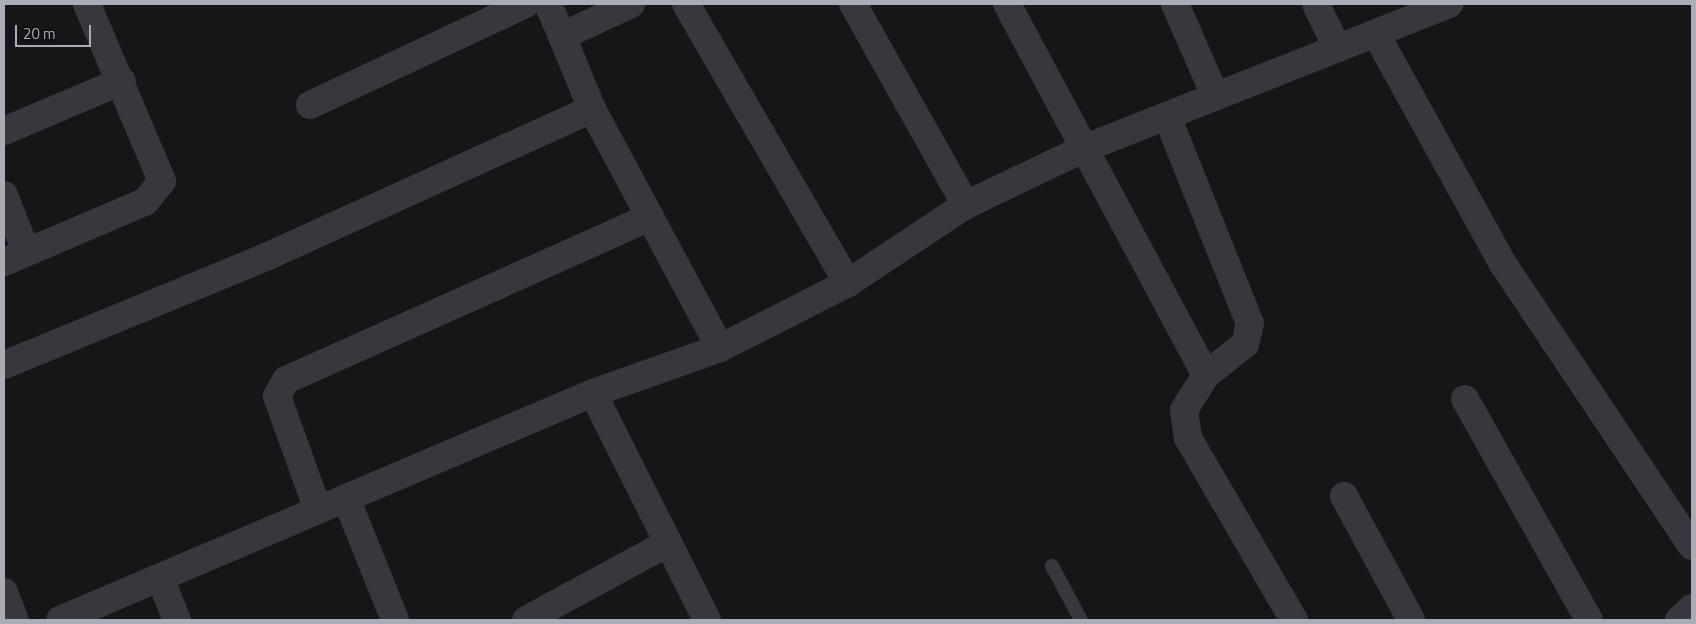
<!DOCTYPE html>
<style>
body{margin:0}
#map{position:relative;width:1696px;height:624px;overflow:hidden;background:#161618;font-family:"Titillium Web",sans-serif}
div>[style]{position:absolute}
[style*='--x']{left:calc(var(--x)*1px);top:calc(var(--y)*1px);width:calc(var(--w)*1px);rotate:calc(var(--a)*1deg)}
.service>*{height:14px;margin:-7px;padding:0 7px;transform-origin:7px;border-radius:7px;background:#37383d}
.minor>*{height:28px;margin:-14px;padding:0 14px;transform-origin:14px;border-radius:14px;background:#37383d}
.tertiary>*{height:28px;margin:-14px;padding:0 14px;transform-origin:14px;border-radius:14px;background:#37383d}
span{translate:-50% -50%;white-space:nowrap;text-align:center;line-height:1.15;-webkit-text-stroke:5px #111113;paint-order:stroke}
.frame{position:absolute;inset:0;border:5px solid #a8adb8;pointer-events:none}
.scale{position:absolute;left:15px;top:25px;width:76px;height:22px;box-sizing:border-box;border:2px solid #a8adb8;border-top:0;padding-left:6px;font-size:15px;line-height:18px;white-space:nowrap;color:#a8adb8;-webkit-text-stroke:4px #111113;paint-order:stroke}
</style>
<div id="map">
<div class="service">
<i style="--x:1052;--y:566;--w:61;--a:61.8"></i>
</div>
<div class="minor">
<i style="--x:548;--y:4;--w:35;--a:66"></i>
<i style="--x:631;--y:4;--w:76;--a:155.1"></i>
<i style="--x:562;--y:36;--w:79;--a:67.7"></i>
<i style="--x:592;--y:109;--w:271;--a:61.8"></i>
<i style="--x:720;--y:348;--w:144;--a:-26.9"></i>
<i style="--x:848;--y:283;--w:141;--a:-33.5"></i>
<i style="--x:966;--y:205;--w:130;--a:-25.6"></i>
<i style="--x:1083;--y:149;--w:394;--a:-21.6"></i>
<i style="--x:686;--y:4;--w:323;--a:59.9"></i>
<i style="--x:853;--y:4;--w:231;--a:60.7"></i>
<i style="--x:1007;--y:4;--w:421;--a:61.8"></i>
<i style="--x:1206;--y:375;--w:41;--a:122.2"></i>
<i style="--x:1184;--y:410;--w:28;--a:82"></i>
<i style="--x:1188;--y:438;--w:211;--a:59.8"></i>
<i style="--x:1175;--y:4;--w:99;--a:66.3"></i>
<i style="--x:1316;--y:4;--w:49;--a:64.5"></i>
<i style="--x:1376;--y:34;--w:263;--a:61.1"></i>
<i style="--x:1503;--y:264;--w:339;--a:56.2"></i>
<i style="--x:310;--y:105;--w:238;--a:-25.1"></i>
<i style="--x:1167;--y:116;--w:223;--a:68.2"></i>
<i style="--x:1250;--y:323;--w:22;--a:103"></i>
<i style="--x:1245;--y:344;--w:50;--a:141.5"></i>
<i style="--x:4;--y:131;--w:128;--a:-23"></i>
<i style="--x:4;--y:195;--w:60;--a:68.6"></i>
<i style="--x:4;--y:262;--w:153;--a:-23.1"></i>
<i style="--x:145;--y:202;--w:27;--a:-51"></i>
<i style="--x:162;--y:181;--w:192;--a:-113"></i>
<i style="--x:4;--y:365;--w:286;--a:-22.4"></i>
<i style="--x:268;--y:256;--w:356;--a:-24.4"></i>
<i style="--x:1465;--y:399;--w:253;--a:60.7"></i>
<i style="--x:1344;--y:496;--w:141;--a:61.6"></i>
<i style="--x:346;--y:498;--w:131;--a:68.1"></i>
<i style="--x:318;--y:510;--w:121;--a:-109.8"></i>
<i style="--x:277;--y:396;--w:18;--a:-61"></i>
<i style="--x:286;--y:380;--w:399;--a:-24.1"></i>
<i style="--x:160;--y:578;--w:45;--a:68"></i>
<i style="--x:4;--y:592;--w:30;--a:69"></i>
<i style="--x:60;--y:620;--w:579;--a:-23.07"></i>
<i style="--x:526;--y:620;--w:162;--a:-28.5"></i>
<i style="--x:707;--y:620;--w:254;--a:-116.7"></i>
<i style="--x:593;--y:393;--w:135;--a:-19.5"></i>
</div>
<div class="tertiary">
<i style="--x:1679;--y:620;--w:18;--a:-43"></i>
</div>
<div class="frame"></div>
<div class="scale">20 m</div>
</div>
